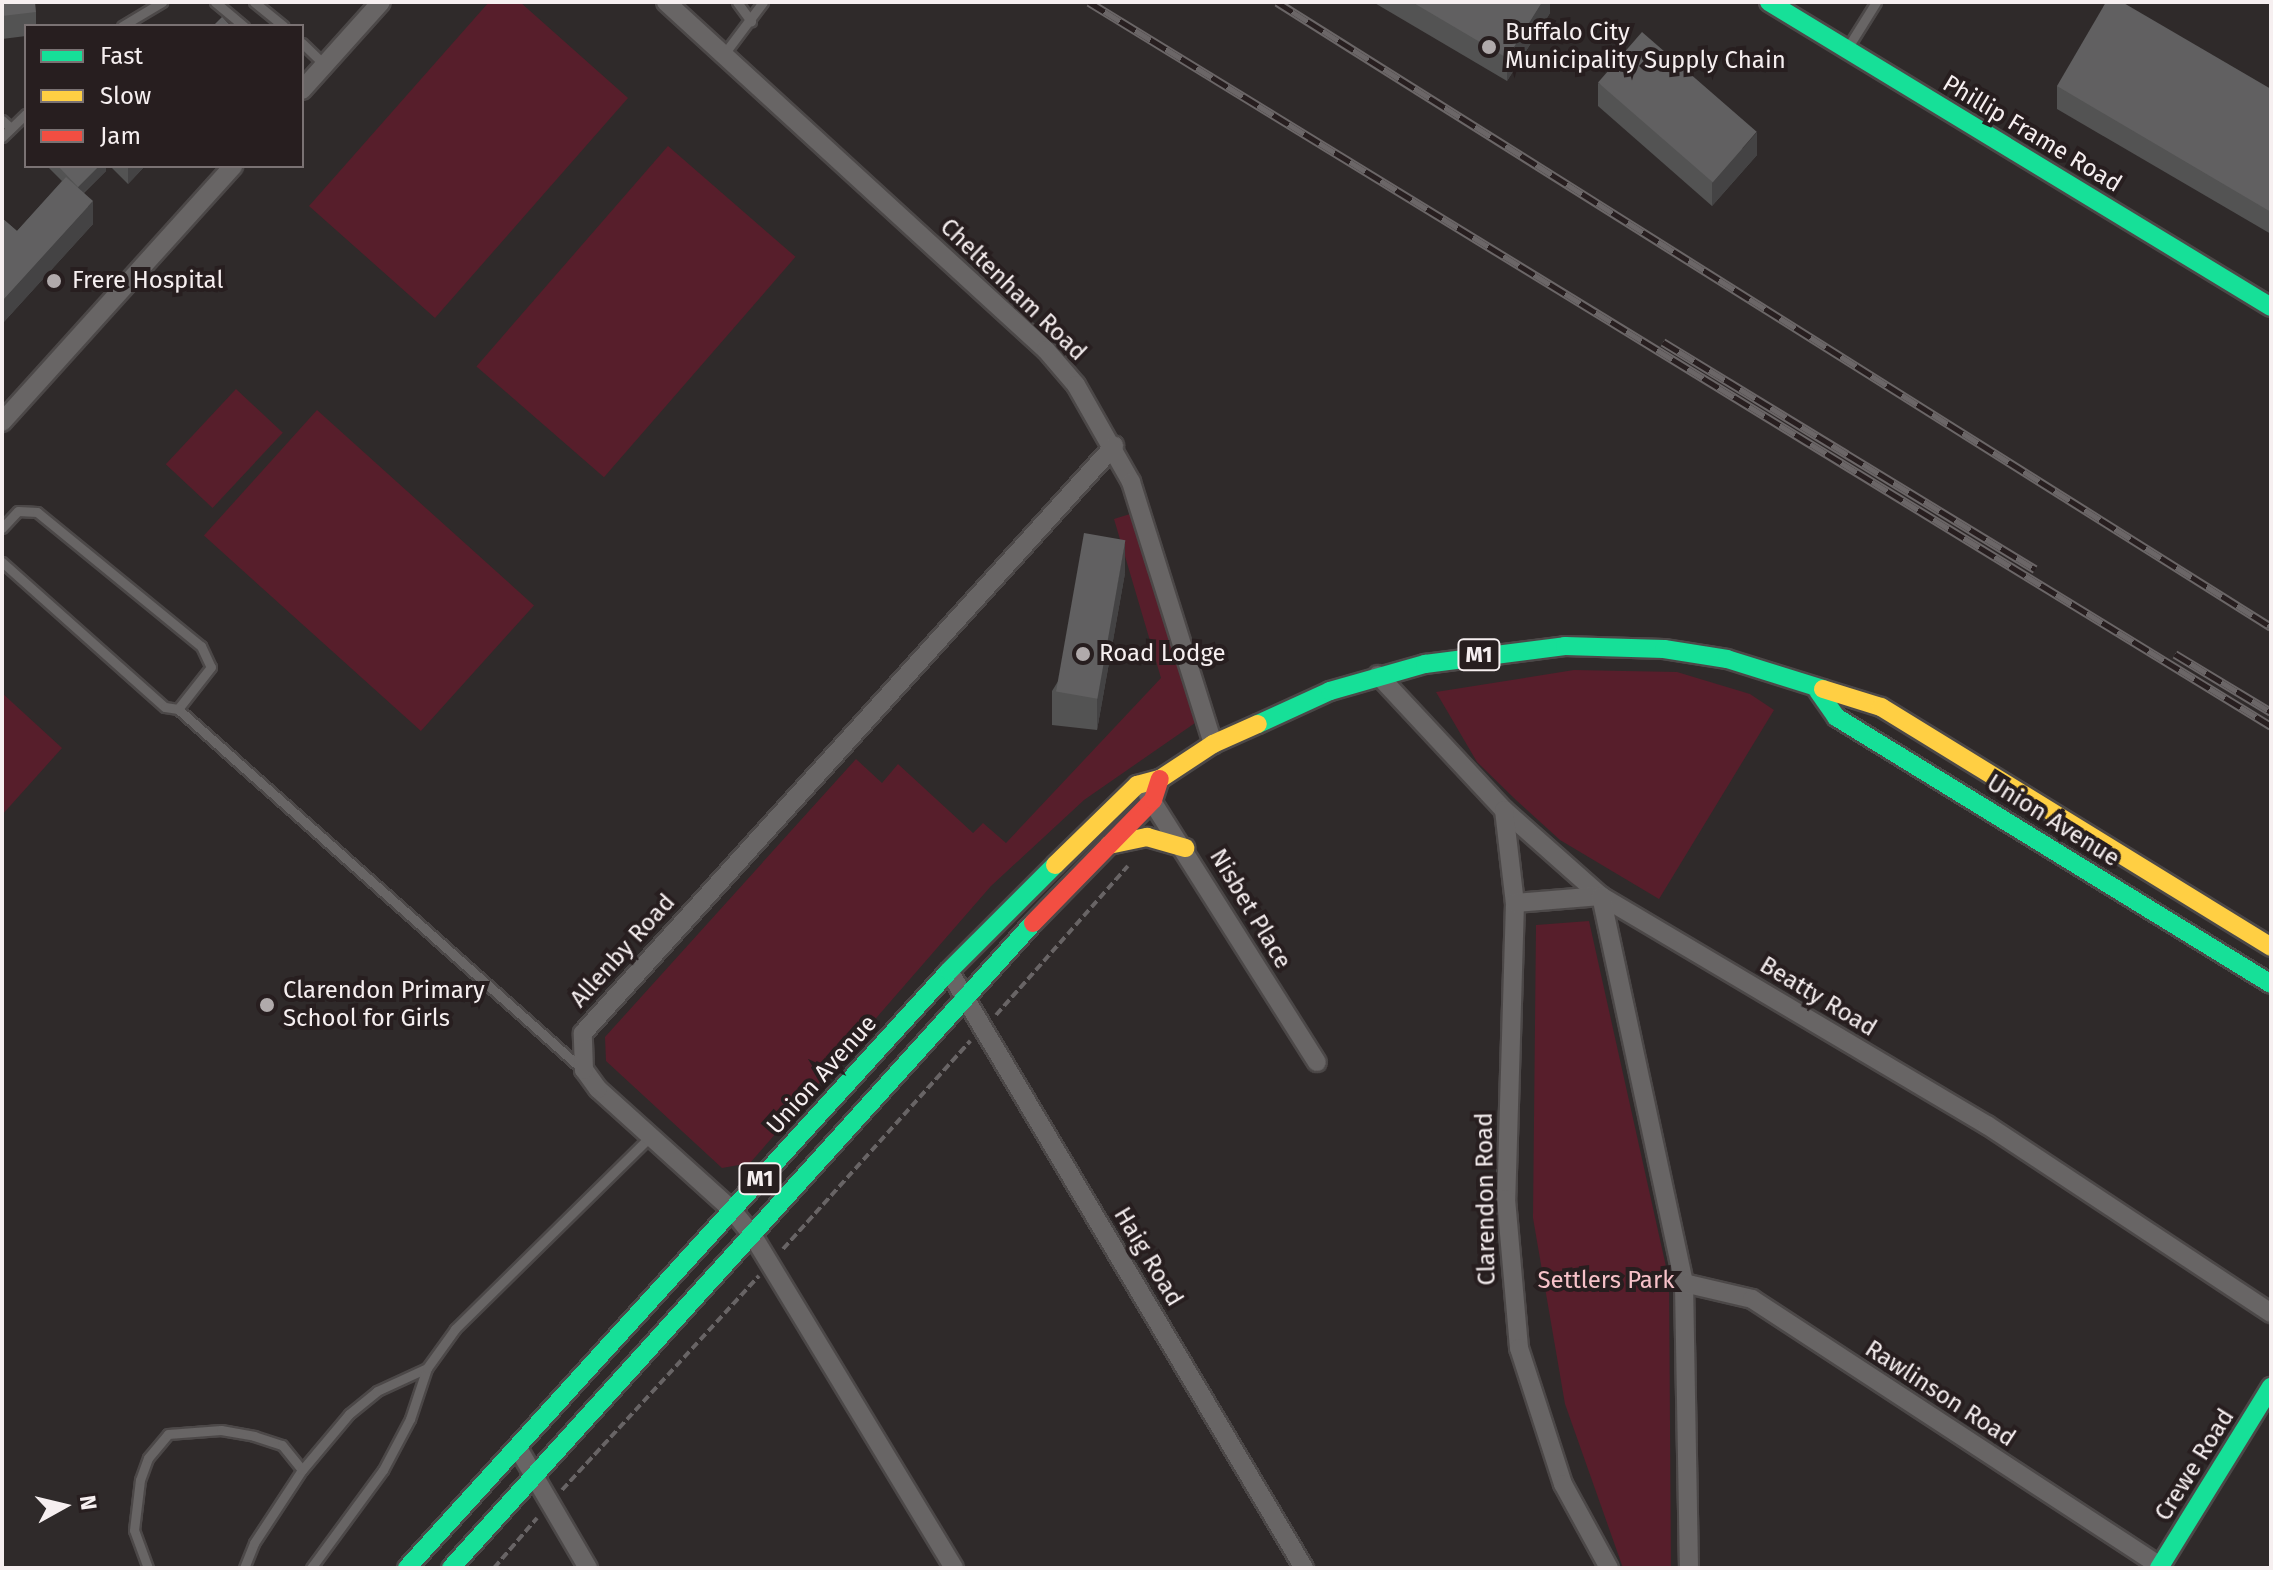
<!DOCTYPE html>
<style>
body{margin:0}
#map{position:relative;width:2273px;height:1570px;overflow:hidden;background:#2f2a2a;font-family:"Fira Sans",sans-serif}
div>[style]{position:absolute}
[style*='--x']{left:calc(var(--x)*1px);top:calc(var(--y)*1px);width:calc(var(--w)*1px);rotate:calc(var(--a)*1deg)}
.green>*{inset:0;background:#571e2b;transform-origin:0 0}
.path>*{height:4px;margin-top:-2px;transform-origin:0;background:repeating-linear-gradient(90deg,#686465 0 8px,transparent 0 12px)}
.roads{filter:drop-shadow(2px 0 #4c4848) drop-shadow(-2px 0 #4c4848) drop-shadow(0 2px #4c4848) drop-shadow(0 -2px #4c4848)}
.lane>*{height:9px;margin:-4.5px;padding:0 4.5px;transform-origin:4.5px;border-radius:4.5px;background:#686565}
.street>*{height:18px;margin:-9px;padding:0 9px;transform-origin:9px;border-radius:9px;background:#686565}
.fast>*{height:18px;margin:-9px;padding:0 9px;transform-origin:9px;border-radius:9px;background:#16e098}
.slow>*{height:18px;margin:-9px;padding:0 9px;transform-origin:9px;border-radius:9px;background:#ffcf43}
.jam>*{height:18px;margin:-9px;padding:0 9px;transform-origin:9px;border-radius:9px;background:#f24e42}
.rail>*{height:9px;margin-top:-4.5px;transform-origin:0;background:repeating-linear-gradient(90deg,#271e1f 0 18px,#6b6667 0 36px);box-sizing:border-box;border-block:2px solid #6b6667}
.wall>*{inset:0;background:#535353}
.shaded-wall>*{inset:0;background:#444344}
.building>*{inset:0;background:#616061;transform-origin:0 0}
.dots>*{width:22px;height:22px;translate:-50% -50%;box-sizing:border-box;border:4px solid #271e1f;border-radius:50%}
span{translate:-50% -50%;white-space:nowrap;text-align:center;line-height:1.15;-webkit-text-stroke:8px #271e1f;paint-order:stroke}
.shield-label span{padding:2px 6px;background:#271e1f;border:2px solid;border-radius:6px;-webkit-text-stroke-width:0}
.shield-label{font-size:22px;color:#f6eff0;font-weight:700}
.poi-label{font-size:24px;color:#f6eff0}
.left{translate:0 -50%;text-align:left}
.street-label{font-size:24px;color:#f6eff0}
.park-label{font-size:24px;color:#f7c2c9}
.frame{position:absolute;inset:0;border:4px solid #f6eff0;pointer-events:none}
.legend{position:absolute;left:24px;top:24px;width:280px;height:144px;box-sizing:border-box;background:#271e1f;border:2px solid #7a7273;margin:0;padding:10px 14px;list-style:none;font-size:24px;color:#f6eff0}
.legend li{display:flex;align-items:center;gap:16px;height:40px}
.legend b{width:40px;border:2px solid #7a7273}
.north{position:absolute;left:24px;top:1466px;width:80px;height:80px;-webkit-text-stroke:6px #271e1f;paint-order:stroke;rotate:82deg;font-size:22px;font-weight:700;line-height:32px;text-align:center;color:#f6eff0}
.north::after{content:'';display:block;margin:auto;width:28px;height:36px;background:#f6eff0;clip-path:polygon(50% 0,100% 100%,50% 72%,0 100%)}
</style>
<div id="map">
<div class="green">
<i style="clip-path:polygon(489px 2px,520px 2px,628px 98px,435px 318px,309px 206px)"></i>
<i style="left:668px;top:146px;width:169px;height:292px;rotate:41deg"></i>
<i style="left:236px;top:389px;width:64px;height:103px;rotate:43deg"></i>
<i style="left:317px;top:410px;width:292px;height:169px;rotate:42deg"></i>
<i style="clip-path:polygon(1130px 514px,1195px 723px,1084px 800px,991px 886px,750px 1163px,722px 1168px,606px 1061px,605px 1037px,856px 759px,882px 783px,898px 764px,973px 833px,983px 823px,1006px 843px,1161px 678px,1114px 519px)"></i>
<i style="clip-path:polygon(1574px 670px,1677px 672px,1750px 694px,1774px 710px,1659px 899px,1560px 840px,1516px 800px,1477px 762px,1436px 692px)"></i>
<i style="clip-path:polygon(2px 693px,62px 748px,2px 815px)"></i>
<i style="clip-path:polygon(1589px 921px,1669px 1280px,1671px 1568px,1623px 1568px,1565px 1404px,1533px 1218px,1536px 925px)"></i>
</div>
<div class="path">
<i style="--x:996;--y:1015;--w:199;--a:-48.5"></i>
<i style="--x:783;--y:1249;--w:280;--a:-48"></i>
<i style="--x:562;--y:1490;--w:291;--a:-47.4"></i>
<i style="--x:494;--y:1568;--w:66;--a:-49.3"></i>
</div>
<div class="roads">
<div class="lane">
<i style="--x:215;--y:2;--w:38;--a:40"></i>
<i style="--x:254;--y:2;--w:38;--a:39"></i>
<i style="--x:737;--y:2;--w:24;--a:54"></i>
<i style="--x:122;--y:26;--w:47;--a:-31"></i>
<i style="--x:302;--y:43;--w:32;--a:44"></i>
<i style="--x:1848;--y:47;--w:53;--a:-58.1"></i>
<i style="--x:724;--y:54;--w:65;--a:-53.1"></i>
<i style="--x:2;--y:120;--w:12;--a:42"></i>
<i style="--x:2;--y:137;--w:33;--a:-44"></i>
<i style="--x:2;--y:528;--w:23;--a:-47"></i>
<i style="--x:18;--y:511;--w:19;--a:3"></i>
<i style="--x:37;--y:512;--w:212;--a:39.3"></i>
<i style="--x:201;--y:646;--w:23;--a:65"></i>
<i style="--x:211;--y:667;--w:53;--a:128.2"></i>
<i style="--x:2;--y:562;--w:218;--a:41.7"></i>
<i style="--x:165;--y:707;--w:13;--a:9"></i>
<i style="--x:178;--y:709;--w:541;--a:41.7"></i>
<i style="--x:148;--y:1568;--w:40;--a:-110.2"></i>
<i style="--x:134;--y:1530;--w:50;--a:-83.2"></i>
<i style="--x:140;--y:1480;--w:23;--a:-70"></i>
<i style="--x:148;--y:1458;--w:31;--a:-50"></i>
<i style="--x:168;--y:1434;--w:53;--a:-4.3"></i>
<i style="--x:221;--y:1430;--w:34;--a:10"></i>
<i style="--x:254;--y:1436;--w:29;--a:18"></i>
<i style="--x:282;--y:1445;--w:32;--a:51"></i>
<i style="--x:244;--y:1568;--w:27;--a:-68"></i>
<i style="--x:254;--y:1543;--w:87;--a:-56.7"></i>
<i style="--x:302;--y:1470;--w:73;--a:-50"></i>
<i style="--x:349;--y:1414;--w:36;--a:-39"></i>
<i style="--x:377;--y:1391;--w:55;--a:-24.7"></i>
<i style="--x:311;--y:1568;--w:122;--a:-53.7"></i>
<i style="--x:383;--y:1470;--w:58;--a:-62.1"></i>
<i style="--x:410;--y:1419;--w:54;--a:-71.6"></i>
<i style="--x:427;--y:1368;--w:48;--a:-54.3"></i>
<i style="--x:455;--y:1329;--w:274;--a:-44.6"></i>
</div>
<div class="street">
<i style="--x:666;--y:2;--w:515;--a:42.48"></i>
<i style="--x:1046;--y:350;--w:46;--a:49.4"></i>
<i style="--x:1076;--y:385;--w:112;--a:60.4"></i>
<i style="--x:1131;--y:482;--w:275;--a:72.6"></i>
<i style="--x:302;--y:90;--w:118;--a:-48.1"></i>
<i style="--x:2;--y:422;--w:345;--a:-47.9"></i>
<i style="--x:1378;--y:675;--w:185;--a:47"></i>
<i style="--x:1504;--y:810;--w:130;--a:41.6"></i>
<i style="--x:1601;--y:896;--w:449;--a:30.7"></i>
<i style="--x:1987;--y:1125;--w:341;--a:33.5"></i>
<i style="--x:1148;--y:795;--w:316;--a:57.7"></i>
<i style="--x:1504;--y:810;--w:94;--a:83.3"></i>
<i style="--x:1515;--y:903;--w:296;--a:91.7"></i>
<i style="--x:1506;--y:1199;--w:150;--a:85"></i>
<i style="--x:1519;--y:1348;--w:143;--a:72.1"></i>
<i style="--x:1563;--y:1484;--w:96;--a:61.3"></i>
<i style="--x:1515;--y:903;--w:86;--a:-4.7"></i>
<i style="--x:1601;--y:896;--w:396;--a:77.9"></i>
<i style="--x:1684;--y:1283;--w:285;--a:89"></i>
<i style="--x:949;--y:971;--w:695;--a:59.26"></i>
<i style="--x:1684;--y:1283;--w:70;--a:13.2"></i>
<i style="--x:1752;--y:1299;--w:488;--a:33.2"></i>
<i style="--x:519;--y:1450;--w:137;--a:59.7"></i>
<i style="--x:954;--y:1568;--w:388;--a:-121.2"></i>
<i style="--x:753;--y:1236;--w:33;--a:-129"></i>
<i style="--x:732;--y:1210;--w:181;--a:-137.9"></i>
<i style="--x:598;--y:1089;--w:24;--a:-126"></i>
<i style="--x:584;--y:1070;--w:37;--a:-92"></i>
<i style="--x:583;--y:1033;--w:792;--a:-47.87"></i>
</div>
<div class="fast">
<i style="--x:1769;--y:2;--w:587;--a:31.28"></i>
<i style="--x:1818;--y:691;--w:32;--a:55"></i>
<i style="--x:1836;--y:717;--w:510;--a:31.54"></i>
<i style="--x:1258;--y:724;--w:79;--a:-24.6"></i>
<i style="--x:1330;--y:691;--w:99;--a:-15.9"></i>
<i style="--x:1425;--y:664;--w:141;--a:-7.3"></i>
<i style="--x:1565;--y:646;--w:99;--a:1.7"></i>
<i style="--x:1664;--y:649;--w:64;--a:9"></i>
<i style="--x:1727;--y:659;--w:101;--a:17.4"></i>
<i style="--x:407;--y:1568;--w:806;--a:-47.76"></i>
<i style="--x:949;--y:971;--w:150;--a:-45"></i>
<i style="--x:451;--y:1568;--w:869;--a:-47.94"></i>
<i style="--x:2159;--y:1568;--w:213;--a:-58.3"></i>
</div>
<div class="slow">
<i style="--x:1823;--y:689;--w:61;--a:17.2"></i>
<i style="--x:1881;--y:707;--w:458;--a:31.6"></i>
<i style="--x:1109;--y:845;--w:39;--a:-12"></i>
<i style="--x:1147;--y:837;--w:40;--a:16"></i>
<i style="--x:1055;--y:865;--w:115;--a:-44.3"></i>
<i style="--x:1137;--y:785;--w:24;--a:-15"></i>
<i style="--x:1160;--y:779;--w:64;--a:-33.4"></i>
<i style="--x:1213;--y:744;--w:49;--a:-24"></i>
</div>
<div class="jam">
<i style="--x:1033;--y:923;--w:172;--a:-45.7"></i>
<i style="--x:1153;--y:800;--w:22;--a:-72"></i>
</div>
</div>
<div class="rail">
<i style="--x:1089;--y:2;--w:1386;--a:31.49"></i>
<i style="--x:1277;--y:2;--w:1174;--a:32.16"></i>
<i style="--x:1663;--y:342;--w:436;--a:31.4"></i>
<i style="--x:2175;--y:654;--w:112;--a:31.1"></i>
</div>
<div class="wall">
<i style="clip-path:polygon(2px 2px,36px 12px,36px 26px,26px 26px,26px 36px,2px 39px)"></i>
<i style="clip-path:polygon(1373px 2px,1550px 2px,1550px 13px,1507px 81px)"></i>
<i style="clip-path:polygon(1598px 83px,1757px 155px,1712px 206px,1598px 106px)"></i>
<i style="clip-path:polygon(2057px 86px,2271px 89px,2271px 234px,2057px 109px)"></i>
<i style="clip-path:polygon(47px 166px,106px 166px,106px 171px,84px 193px,93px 224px,2px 324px,2px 218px,17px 231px,62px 181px)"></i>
<i style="clip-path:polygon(110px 166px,145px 166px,128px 184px)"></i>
<i style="clip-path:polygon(1125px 573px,1097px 730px,1052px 725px,1052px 691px)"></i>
</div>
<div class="shaded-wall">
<i style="clip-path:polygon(1542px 2px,1550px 2px,1550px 13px,1507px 81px,1507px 58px)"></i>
<i style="clip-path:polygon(1757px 132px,1757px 155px,1712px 206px,1712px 183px)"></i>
<i style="clip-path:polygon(99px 166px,106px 166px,106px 171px,78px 198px,78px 187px)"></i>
<i style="clip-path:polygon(128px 166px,145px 166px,128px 184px)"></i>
<i style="clip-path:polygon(93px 201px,93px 224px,2px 324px,2px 301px)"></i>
<i style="clip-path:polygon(1125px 540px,1125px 573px,1097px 730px,1097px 696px)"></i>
</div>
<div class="building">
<i style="clip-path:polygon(2px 2px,35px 2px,36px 12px,2px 16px)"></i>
<i style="clip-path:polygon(1412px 2px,1542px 2px,1507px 58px)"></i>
<i style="clip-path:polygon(2106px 2px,2122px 2px,2271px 89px,2271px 212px,2057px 86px)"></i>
<i style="clip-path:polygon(222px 17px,231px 26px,213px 26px)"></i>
<i style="left:1642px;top:32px;width:152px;height:67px;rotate:41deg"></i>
<i style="clip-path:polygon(58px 166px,99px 166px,78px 187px)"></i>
<i style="clip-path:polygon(66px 177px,93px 201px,2px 301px,2px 218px,17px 231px)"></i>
<i style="left:1084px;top:533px;width:42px;height:161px;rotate:10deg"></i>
</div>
<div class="dots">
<i style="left:1489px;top:47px;background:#b0aaab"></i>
<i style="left:54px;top:281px;background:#b0aaab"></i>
<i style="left:1083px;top:654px;background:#b0aaab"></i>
<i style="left:267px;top:1005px;background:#b0aaab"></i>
</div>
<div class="shield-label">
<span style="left:1479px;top:655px">M1</span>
<span style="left:760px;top:1179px">M1</span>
</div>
<div class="poi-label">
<span class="left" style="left:1505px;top:47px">Buffalo City<br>Municipality Supply Chain</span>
<span class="left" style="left:72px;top:281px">Frere Hospital</span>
<span class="left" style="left:1099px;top:654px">Road Lodge</span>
<span class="left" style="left:283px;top:1005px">Clarendon Primary<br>School for Girls</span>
</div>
<div class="street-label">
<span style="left:2032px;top:134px;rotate:31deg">Phillip Frame Road</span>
<span style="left:1013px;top:290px;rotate:44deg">Cheltenham Road</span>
<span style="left:2053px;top:821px;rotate:32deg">Union Avenue</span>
<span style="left:1250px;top:909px;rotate:59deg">Nisbet Place</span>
<span style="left:623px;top:951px;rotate:-48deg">Allenby Road</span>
<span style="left:1818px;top:997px;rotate:31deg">Beatty Road</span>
<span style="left:822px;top:1075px;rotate:-48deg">Union Avenue</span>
<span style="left:1486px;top:1199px;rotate:-91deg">Clarendon Road</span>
<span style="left:1148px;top:1257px;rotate:59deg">Haig Road</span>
<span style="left:1940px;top:1394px;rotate:33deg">Rawlinson Road</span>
<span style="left:2195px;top:1465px;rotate:-58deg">Crewe Road</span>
</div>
<div class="park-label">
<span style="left:1606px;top:1281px">Settlers Park</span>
</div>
<div class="frame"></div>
<ul class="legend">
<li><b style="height:10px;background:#16e098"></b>Fast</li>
<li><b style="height:10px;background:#ffcf43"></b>Slow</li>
<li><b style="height:10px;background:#f24e42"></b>Jam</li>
</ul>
<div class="north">N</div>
</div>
